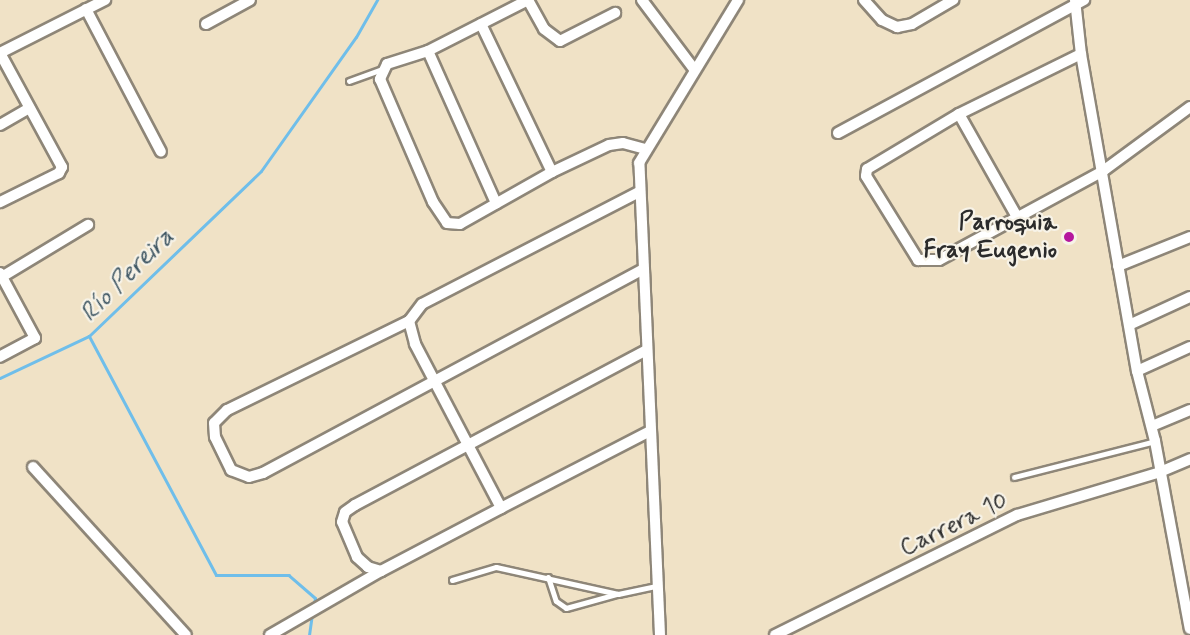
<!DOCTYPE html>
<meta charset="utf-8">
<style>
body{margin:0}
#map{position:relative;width:1190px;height:635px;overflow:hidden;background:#f0e2c6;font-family:Mynerve,sans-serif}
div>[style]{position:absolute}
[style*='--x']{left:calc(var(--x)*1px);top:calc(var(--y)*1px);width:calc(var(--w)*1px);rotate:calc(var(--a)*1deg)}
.stream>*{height:3px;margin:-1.5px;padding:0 1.5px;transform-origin:1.5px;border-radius:1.5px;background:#6fbeea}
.roads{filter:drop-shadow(2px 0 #8e8678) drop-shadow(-2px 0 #8e8678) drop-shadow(0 2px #8e8678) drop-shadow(0 -2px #8e8678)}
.lane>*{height:5px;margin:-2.5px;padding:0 2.5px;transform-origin:2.5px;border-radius:2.5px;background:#fff}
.street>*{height:10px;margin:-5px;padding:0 5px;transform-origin:5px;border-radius:5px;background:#fff}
.dots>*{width:16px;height:16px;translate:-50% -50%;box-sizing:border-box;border:3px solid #f7f3e8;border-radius:50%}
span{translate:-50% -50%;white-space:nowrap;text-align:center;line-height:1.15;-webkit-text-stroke:4.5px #f7f3e8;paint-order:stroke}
.poi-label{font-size:24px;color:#2b2b2b;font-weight:700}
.right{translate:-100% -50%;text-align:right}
.street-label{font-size:24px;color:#2b2b2b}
.water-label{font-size:26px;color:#3f5764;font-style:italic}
</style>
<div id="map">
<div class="stream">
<i style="--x:0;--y:378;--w:98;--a:-25.3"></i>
<i style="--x:313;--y:607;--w:9;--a:-77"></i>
<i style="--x:315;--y:598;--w:35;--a:-139"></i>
<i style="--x:289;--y:575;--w:73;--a:180"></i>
<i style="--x:216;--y:575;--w:271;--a:-118"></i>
<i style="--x:89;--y:336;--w:238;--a:-43.8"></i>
<i style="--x:261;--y:171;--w:164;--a:-54.7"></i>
<i style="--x:356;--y:37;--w:43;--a:-60.4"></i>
<i style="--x:309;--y:635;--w:22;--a:-82"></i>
</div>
<div class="roads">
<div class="lane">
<i style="--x:349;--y:81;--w:35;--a:-20"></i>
<i style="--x:1014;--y:477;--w:146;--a:-14.3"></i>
<i style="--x:548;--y:577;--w:25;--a:72"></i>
<i style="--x:556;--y:601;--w:12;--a:35"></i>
<i style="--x:566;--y:608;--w:53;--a:-15.4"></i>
<i style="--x:452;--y:580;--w:46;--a:-16.5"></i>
<i style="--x:496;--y:567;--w:125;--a:12.5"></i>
<i style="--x:618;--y:594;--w:38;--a:-12"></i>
</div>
<div class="street">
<i style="--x:528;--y:0;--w:112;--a:153"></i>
<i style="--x:428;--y:51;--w:43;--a:162.4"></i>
<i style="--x:387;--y:64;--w:17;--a:115"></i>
<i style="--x:380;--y:79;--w:134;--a:66.7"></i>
<i style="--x:433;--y:202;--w:25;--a:56"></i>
<i style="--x:447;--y:223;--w:13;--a:4"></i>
<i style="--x:460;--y:224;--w:106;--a:-29.5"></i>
<i style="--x:528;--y:0;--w:33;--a:61"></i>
<i style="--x:544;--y:29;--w:20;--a:37"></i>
<i style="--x:560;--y:41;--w:62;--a:-27"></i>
<i style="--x:642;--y:0;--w:86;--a:53"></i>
<i style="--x:864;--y:0;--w:27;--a:48"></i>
<i style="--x:882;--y:20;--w:17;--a:25"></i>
<i style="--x:897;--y:27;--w:15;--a:-11"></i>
<i style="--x:912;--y:24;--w:48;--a:-30.3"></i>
<i style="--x:1075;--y:0;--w:54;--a:83.7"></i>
<i style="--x:1081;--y:54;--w:322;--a:80"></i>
<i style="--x:1137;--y:371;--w:72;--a:75.6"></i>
<i style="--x:1155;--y:441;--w:191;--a:79.5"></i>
<i style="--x:86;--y:9;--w:161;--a:62.3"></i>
<i style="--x:206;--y:24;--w:50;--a:-28.6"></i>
<i style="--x:481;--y:24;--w:164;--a:64.4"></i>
<i style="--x:552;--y:172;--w:63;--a:-25.3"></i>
<i style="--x:609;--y:145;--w:14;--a:-8"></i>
<i style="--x:623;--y:143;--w:24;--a:15"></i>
<i style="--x:428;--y:51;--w:167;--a:65.9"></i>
<i style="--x:0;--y:53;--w:130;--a:61.5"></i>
<i style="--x:62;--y:167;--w:7;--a:117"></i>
<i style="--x:59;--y:173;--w:66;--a:153.8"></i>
<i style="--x:0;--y:53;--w:118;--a:-26.8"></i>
<i style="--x:1081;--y:54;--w:136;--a:153.8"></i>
<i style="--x:959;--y:114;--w:107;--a:149.1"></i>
<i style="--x:867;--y:169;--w:7;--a:98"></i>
<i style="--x:866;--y:176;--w:99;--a:58.2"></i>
<i style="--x:918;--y:260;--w:21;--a:0"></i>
<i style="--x:939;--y:260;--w:187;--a:-28.5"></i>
<i style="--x:1103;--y:171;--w:108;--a:-36.3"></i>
<i style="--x:959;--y:114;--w:118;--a:60.6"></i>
<i style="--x:0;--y:125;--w:34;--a:-30"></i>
<i style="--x:838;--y:133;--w:280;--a:-28.4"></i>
<i style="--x:639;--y:192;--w:244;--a:152.7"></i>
<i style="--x:422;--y:304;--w:21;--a:127"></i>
<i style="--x:409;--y:321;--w:24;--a:75"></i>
<i style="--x:415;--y:344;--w:185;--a:62.3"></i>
<i style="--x:501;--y:508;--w:168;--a:-27.3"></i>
<i style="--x:1118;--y:266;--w:78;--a:-21.9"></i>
<i style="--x:0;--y:273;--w:74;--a:61.7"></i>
<i style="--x:35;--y:338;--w:40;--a:152"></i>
<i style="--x:0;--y:278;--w:103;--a:-31.1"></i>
<i style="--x:409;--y:321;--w:203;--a:153.9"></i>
<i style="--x:227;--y:410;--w:18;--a:135"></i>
<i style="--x:214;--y:423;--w:14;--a:86"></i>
<i style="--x:215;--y:437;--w:37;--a:64"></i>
<i style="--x:231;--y:470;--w:19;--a:21"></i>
<i style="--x:249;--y:477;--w:15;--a:-16"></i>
<i style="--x:263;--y:473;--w:431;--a:-28.2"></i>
<i style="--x:1129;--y:325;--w:67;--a:-24.7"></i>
<i style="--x:1137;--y:371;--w:58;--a:-24.4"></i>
<i style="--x:1152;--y:426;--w:41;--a:-22.8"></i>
<i style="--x:33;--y:467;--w:227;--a:47.7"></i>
<i style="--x:501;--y:508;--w:136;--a:152.3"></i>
<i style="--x:381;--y:571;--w:14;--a:-163"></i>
<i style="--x:368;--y:567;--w:15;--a:-138"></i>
<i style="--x:357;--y:557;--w:38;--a:-113"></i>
<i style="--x:342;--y:522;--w:10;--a:-73"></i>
<i style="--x:345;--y:512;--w:12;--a:-35"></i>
<i style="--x:355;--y:505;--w:330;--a:-28"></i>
<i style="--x:270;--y:635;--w:128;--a:-30"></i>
<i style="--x:660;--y:635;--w:472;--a:-92.5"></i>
<i style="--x:639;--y:163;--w:191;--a:-58.7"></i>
<i style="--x:775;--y:635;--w:270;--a:-26.4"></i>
<i style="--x:1017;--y:515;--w:149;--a:-16.7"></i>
<i style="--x:1160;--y:472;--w:33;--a:-23"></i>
</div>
</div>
<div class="dots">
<i style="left:1069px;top:237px;background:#b5179e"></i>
</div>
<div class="poi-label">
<span class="right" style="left:1057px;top:237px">Parroquia<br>Fray Eugenio</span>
</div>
<div class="street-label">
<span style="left:954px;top:525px;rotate:-26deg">Carrera 10</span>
</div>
<div class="water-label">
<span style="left:128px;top:276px;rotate:-45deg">Río Pereira</span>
</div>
</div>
